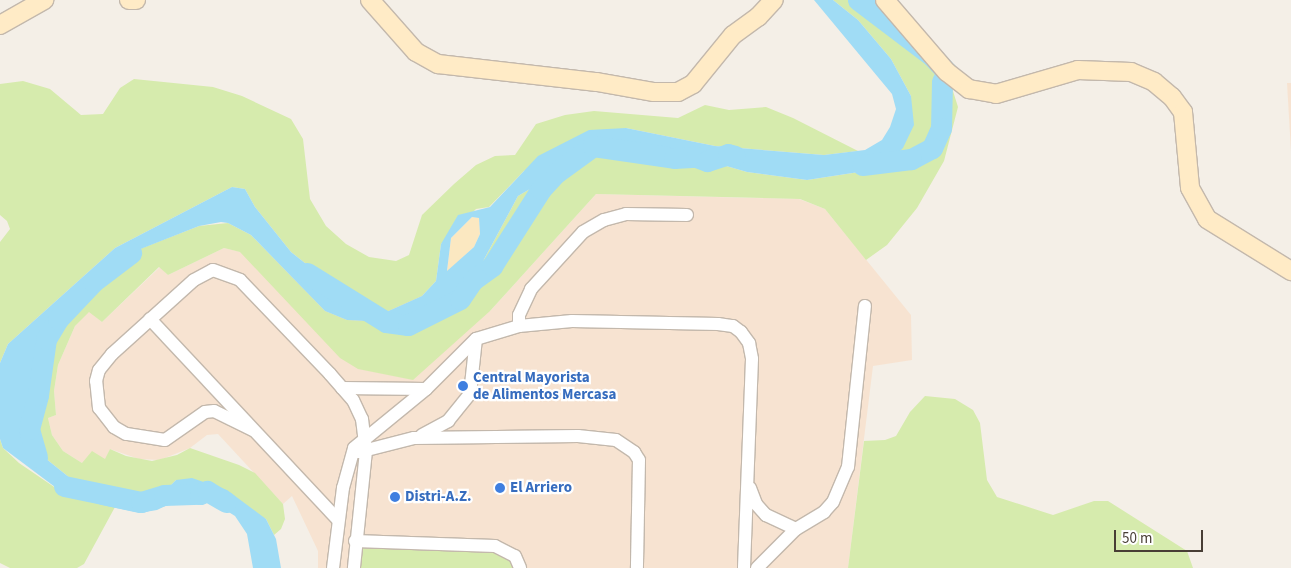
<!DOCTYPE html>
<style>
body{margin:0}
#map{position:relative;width:1291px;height:568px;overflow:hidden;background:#f4efe7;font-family:"Source Sans 3",sans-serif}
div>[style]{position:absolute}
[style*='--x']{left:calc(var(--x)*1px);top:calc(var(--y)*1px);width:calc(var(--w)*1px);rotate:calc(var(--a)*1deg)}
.commercial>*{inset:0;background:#f7e3d1}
.green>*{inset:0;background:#d6ebad}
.sand>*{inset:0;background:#fbe8c1}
.water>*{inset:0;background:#a0dcf5}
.river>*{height:21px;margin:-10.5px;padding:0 10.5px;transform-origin:10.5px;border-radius:10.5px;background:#a0dcf5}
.roads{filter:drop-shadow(1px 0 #c3b8ac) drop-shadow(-1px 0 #c3b8ac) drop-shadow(0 1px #c3b8ac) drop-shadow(0 -1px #c3b8ac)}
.street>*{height:12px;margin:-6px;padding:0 6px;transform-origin:6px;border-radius:6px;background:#fff}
.secondary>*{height:18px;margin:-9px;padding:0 9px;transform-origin:9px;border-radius:9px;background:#ffebc6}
.dots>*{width:14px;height:14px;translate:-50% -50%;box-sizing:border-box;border:2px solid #fff;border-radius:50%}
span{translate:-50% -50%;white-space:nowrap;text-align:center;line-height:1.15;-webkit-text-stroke:4.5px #fff;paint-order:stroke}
.shop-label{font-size:15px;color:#366cbe;font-weight:700}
.left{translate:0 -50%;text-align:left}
.scale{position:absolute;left:1114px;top:530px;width:89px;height:22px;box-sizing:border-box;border:2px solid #483e35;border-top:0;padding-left:6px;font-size:15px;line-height:18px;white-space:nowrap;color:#483e35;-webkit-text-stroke:4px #fff;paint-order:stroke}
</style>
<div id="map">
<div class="commercial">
<i style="clip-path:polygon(1287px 83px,1291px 83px,1291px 151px)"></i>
<i style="clip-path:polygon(596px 194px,799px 199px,825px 209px,911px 315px,912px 360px,873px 366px,848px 568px,318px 568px,318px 551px,292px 496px,283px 504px,218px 434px,207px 435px,190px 448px,160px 460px,139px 459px,110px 449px,106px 459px,82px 463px,63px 451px,52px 435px,48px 418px,56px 415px,54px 391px,58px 365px,75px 326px,89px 311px,102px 322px,160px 267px,168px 275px,224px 248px,490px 311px)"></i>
</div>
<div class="green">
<i style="clip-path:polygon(833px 0,885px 0,947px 72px,958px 107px,944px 161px,917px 208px,887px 245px,866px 260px,825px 209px,800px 199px,596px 194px,490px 311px,413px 380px,358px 369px,340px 358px,240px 252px,224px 248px,168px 275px,159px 267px,102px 322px,89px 312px,75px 326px,58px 365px,54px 391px,56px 415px,48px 418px,52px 435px,63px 451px,82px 463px,92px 451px,105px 459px,110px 449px,126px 456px,152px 461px,177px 455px,190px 448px,239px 465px,255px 473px,283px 504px,285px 519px,281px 529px,274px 535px,266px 519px,176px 480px,157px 500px,141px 502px,90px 494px,45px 458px,29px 429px,45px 369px,46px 339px,63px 314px,107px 269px,132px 252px,199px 226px,228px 223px,251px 235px,325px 311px,347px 320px,386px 322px,423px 317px,440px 310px,473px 280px,518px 196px,595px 151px,678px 152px,747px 172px,807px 180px,872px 170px,911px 96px,891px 59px,858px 20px)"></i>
<i style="clip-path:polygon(134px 79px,213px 87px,242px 96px,291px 119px,303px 139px,310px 199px,326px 226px,346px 244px,369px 257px,396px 261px,409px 255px,422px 215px,454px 184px,476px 165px,495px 156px,515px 155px,536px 124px,565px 115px,594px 111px,678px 118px,705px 105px,729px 110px,766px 107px,793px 118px,858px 151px,824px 155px,715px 146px,626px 128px,524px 171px,489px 207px,476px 209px,441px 244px,436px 281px,422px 296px,384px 313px,344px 294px,291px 252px,255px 207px,245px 189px,232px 187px,115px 248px,8px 344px,0 363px,0 242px,10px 229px,7px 221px,0 215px,0 84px,23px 81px,50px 89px,81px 115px,103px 114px,120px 88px)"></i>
<i style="clip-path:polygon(925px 396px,955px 399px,973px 410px,980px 423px,987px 480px,997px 497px,1053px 515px,1094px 501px,1108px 501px,1187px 551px,1193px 568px,848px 568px,864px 441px,885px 440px,896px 436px,910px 412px)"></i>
<i style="clip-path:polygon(0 439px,3px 448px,19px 463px,63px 493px,115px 507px,84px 564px,77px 568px,10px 568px,0 563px)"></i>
<i style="clip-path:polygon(355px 541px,495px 546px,520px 568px,354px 568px)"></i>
</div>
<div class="sand">
<i style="clip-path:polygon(472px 217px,479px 218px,480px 234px,474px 247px,447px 272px,451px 238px)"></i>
</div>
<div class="water">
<i style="clip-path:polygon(evenodd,814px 0,833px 0,858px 20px,891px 59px,911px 96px,914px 125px,903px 148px,889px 162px,872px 170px,807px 180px,747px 172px,678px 152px,595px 151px,518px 196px,473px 280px,440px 310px,423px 317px,386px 322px,347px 320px,325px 311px,251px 235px,228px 223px,221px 222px,199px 226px,133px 252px,107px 270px,63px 314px,46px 339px,45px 369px,29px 429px,45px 458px,90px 494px,141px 502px,157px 499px,176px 480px,192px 478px,227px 490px,266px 519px,276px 539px,281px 568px,253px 568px,247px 534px,235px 516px,200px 494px,186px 496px,157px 510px,139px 513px,102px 505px,63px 493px,3px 448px,0 439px,0 363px,8px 344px,115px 248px,232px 187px,245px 189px,255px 207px,291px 252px,344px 294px,384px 313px,422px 296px,436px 281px,441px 244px,458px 215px,490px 207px,538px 156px,589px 130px,626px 128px,715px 146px,824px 155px,865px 150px,882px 140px,890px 127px,896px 109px,892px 94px,814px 0,472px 217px,479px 218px,480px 234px,474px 247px,447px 271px,451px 238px,472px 217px)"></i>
</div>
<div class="river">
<i style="--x:858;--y:0;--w:93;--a:37.1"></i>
<i style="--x:932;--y:56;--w:22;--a:47"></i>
<i style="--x:947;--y:72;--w:11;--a:117"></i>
<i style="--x:942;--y:82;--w:46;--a:91.2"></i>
<i style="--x:941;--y:128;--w:22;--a:114"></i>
<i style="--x:932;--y:148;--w:24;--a:152"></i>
<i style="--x:911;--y:159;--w:49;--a:173"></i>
<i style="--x:307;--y:273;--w:93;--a:31.8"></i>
<i style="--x:386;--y:322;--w:22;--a:8"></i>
<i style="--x:408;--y:325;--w:58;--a:-26.6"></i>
<i style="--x:460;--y:299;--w:23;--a:-56"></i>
<i style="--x:473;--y:280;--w:24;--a:-36"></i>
<i style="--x:492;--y:266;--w:91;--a:-57.5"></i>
<i style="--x:541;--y:189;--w:22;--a:-47"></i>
<i style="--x:556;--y:173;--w:46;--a:-36.1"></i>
<i style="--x:593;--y:146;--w:82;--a:8.4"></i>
<i style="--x:674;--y:158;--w:22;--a:-3"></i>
<i style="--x:696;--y:157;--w:12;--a:20"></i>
<i style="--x:707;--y:161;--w:22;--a:-18"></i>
<i style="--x:728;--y:154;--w:7;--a:16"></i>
<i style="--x:37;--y:457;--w:29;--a:-106"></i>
<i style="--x:29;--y:429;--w:35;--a:-75"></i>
<i style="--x:38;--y:395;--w:57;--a:-81.9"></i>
<i style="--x:46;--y:339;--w:23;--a:-59"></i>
<i style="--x:58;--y:319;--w:51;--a:-46.6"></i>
<i style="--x:93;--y:282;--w:48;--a:-37.3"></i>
<i style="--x:64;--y:486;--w:79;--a:11.7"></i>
<i style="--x:141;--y:502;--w:24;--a:-17"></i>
<i style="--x:164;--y:495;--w:36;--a:-2"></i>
<i style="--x:200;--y:494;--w:8;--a:-23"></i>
<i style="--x:207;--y:491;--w:22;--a:30"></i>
</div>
<div class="roads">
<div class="street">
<i style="--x:150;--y:319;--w:274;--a:46.9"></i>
<i style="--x:519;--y:326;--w:11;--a:-90"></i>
<i style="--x:519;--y:315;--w:29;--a:-65"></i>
<i style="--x:531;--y:289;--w:77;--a:-47.6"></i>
<i style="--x:583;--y:232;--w:24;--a:-30"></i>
<i style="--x:604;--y:220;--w:23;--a:-15"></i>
<i style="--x:626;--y:214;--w:61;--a:0.9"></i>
<i style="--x:342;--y:388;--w:84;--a:0.7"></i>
<i style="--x:253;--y:430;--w:43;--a:-154"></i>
<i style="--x:214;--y:411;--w:9;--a:174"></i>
<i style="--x:205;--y:412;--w:49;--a:145"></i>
<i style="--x:165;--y:440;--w:39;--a:-171"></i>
<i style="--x:126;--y:434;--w:14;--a:-150"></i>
<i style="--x:114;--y:427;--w:24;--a:-128"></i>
<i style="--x:99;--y:408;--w:27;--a:-96"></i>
<i style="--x:96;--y:381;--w:11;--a:-75"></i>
<i style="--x:99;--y:370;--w:21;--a:-51"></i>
<i style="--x:112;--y:354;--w:110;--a:-42.1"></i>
<i style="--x:194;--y:280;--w:21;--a:-28"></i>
<i style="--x:213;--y:270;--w:29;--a:20"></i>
<i style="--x:240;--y:280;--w:130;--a:46.2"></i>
<i style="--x:330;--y:374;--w:35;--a:49"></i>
<i style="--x:353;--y:400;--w:21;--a:65"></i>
<i style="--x:362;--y:419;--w:32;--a:83"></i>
<i style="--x:366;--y:451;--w:118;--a:95.9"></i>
<i style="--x:422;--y:435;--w:30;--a:-28"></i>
<i style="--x:448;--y:421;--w:35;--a:-51"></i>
<i style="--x:470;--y:394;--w:55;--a:-83.8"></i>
<i style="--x:359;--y:452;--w:57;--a:-14.3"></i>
<i style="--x:414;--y:438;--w:164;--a:-0.7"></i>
<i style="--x:578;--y:436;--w:38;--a:6"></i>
<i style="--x:616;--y:440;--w:22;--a:34"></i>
<i style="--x:634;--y:452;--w:9;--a:58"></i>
<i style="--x:639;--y:460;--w:108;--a:91.1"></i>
<i style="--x:750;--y:488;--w:17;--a:69"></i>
<i style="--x:756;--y:504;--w:15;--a:48"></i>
<i style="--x:766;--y:515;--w:33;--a:25"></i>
<i style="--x:355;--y:541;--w:140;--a:2"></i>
<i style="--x:495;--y:546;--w:22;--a:27"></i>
<i style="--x:515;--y:556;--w:13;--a:67"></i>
<i style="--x:333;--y:568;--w:81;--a:-82.9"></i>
<i style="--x:343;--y:488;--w:41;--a:-74.6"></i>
<i style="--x:354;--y:448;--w:93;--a:-39.3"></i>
<i style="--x:426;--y:389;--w:71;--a:-45"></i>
<i style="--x:476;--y:339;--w:45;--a:-16.8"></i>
<i style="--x:519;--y:326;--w:53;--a:-5.4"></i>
<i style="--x:572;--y:321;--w:146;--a:1.2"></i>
<i style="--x:718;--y:324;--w:15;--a:8"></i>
<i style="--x:733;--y:326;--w:10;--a:37"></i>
<i style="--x:741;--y:332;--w:14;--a:54"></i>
<i style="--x:749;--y:343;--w:16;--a:79"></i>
<i style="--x:752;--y:359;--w:209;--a:92.2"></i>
<i style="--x:757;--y:568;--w:55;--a:-45"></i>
<i style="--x:796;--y:529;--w:33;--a:-31"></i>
<i style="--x:824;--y:512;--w:13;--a:-48"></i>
<i style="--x:833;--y:502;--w:38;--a:-67"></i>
<i style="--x:848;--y:467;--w:162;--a:-84"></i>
</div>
<div class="secondary">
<i style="--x:129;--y:0;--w:7;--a:0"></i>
<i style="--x:370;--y:0;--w:69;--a:48.5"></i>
<i style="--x:416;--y:52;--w:25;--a:29"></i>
<i style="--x:438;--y:64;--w:160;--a:6.5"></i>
<i style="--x:597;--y:82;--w:58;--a:10"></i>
<i style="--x:654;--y:92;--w:24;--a:0"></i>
<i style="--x:678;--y:92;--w:17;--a:-28"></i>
<i style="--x:693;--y:84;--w:63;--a:-50.8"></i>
<i style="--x:733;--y:35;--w:31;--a:-36"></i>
<i style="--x:758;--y:17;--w:23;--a:-47"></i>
<i style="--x:885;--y:0;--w:95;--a:49.3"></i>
<i style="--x:947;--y:72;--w:28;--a:38"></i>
<i style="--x:969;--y:89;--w:27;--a:10"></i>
<i style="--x:996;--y:94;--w:85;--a:-16.3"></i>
<i style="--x:1078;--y:70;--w:53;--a:2.2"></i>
<i style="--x:1131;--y:72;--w:25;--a:23"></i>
<i style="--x:1154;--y:82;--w:23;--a:40"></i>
<i style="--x:1172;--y:97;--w:19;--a:54"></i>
<i style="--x:1183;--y:112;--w:76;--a:84.7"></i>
<i style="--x:1190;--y:188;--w:35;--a:61"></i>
<i style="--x:1207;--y:219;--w:99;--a:31.8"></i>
<i style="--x:0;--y:25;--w:51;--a:-29.6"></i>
</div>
</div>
<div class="dots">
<i style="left:463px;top:386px;background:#3f7fe0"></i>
<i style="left:500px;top:488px;background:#3f7fe0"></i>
<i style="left:395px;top:497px;background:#3f7fe0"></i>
</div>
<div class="shop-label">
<span class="left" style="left:473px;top:386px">Central Mayorista<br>de Alimentos Mercasa</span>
<span class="left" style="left:510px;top:488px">El Arriero</span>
<span class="left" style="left:405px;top:497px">Distri-A.Z.</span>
</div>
<div class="scale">50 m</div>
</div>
